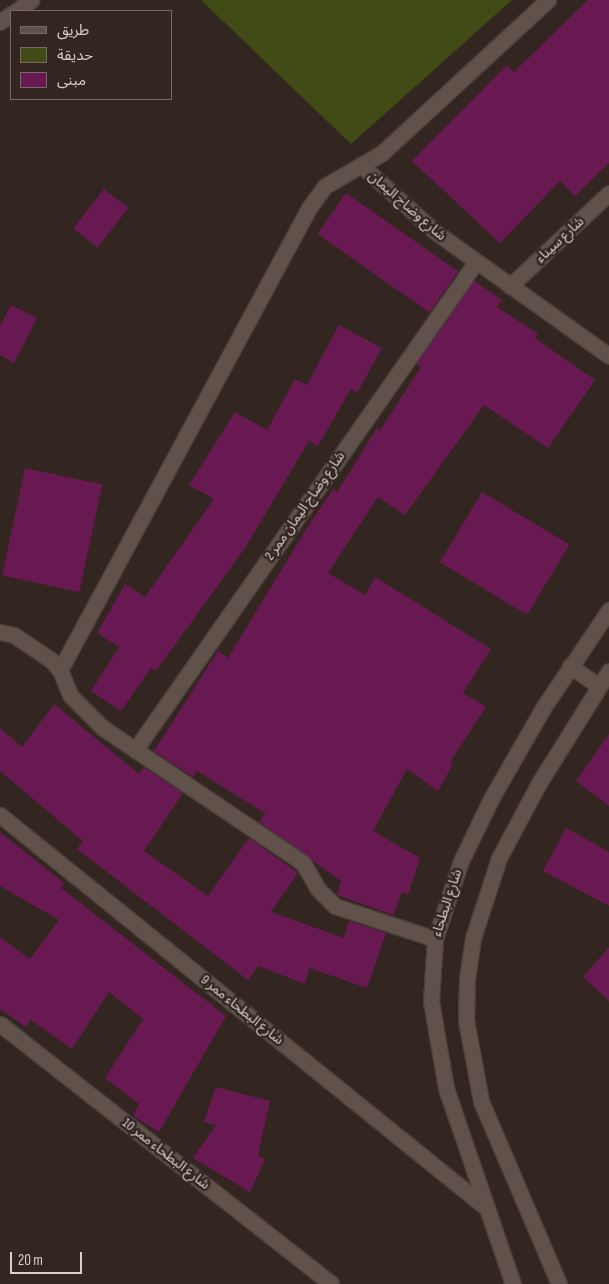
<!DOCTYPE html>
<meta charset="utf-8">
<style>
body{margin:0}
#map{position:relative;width:609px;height:1284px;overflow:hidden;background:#332620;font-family:"Sofia Sans Condensed","Noto Sans Arabic",sans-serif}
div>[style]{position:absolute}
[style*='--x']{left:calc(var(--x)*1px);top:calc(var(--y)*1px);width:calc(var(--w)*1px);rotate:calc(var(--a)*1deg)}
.green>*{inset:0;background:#414b15}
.building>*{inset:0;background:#691951;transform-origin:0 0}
.roads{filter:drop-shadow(1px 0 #4b413b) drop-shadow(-1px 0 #4b413b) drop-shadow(0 1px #4b413b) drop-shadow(0 -1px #4b413b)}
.minor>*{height:15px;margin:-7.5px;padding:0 7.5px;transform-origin:7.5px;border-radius:7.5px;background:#60524b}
span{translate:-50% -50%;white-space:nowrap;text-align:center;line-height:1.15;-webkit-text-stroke:5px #332620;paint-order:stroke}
.street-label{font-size:14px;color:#d8cfcb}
.legend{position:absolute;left:10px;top:10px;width:162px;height:90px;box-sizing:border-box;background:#332620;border:1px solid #756a64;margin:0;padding:6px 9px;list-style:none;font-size:15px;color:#d8cfcb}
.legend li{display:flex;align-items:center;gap:10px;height:25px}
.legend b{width:25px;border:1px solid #756a64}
.scale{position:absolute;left:10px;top:1252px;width:72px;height:22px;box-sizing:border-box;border:2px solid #d8cfcb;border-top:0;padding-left:6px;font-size:15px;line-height:18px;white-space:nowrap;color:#d8cfcb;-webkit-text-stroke:4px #332620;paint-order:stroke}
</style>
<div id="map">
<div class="green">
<i style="clip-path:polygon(201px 0,512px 0,351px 144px)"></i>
</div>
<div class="building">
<i style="clip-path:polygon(588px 0,609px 0,609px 163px,575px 196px,560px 181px,500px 243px,412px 161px,507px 65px,514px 72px)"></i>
<i style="left:104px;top:189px;width:31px;height:50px;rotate:38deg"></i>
<i style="left:346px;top:193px;width:137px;height:50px;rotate:35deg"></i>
<i style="clip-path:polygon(474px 281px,502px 300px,497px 307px,538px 334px,535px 338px,595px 380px,548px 448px,484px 405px,405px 515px,378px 497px,328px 573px,365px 595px,375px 577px,491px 649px,463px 693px,486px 707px,450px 762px,453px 764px,438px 791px,407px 769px,373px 831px,420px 858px,408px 895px,402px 892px,393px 915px,337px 895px,341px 881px,259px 822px,265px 813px,197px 771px,193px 777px,154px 751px,218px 651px,228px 658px,305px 531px,333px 489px,337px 492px,377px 428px,380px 430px,421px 367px,416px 364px)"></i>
<i style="clip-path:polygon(11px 305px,37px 318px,14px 363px,0 355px,0 326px)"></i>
<i style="clip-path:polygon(339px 325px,382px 348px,357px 393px,351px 389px,318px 446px,309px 441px,245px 548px,156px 671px,151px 668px,121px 711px,91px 691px,119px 647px,97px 633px,125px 584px,145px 597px,214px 499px,189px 485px,235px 412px,267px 430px,295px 379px,307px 385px)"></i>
<i style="left:25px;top:468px;width:79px;height:110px;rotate:12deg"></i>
<i style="left:482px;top:492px;width:102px;height:82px;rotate:31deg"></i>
<i style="clip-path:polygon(54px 704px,139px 774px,143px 767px,183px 793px,144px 851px,208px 896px,249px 838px,298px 873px,271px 912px,344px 938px,349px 921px,386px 933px,367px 988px,309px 968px,305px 984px,258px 966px,248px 980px,77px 849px,83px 841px,0 771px,0 728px,22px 747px)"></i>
<i style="clip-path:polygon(609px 734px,609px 806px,576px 781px)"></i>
<i style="clip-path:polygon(566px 828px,609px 852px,609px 906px,543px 871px)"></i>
<i style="clip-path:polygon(0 832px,64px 883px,61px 888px,226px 1016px,159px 1132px,133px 1116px,139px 1104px,105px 1078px,143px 1019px,109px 992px,72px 1049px,31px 1020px,26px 1027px,0 1009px,0 937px,30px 959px,59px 920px,0 886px)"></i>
<i style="clip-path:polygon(609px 947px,609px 1001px,583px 977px)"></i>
<i style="clip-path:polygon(216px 1087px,270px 1101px,258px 1155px,265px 1159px,250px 1192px,193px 1158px,216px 1125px,204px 1122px)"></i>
</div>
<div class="roads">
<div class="minor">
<i style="--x:16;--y:11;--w:19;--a:-36"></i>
<i style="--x:0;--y:22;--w:14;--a:-36"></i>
<i style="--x:361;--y:165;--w:98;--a:42.1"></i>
<i style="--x:434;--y:231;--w:215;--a:35.5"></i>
<i style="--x:510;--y:286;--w:136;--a:-43.2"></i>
<i style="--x:0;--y:632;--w:14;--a:12"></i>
<i style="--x:14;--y:635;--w:45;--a:34"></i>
<i style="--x:51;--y:660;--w:13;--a:48"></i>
<i style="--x:60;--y:670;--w:27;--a:68"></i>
<i style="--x:70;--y:695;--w:47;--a:45"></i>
<i style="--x:103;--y:728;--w:241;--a:34"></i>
<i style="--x:303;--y:863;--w:30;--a:60"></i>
<i style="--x:318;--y:889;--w:24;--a:45"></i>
<i style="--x:335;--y:906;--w:105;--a:18.3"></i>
<i style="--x:570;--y:666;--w:35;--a:35"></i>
<i style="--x:60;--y:670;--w:525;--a:-61.68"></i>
<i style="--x:309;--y:208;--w:27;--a:-54"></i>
<i style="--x:325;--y:186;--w:66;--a:-30.1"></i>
<i style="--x:382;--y:153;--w:226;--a:-42.7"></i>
<i style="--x:135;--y:750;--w:595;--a:-55.06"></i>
<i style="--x:0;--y:815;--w:622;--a:38.93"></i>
<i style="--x:0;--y:1024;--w:421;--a:38.1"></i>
<i style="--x:513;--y:1284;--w:207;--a:-108.9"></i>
<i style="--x:446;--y:1088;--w:88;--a:-99.8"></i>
<i style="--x:431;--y:1001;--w:62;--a:-86.3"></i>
<i style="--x:435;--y:939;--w:82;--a:-71.6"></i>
<i style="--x:461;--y:861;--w:71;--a:-64.2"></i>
<i style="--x:492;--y:797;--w:106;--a:-60.1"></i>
<i style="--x:545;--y:705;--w:115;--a:-56"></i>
<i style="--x:559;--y:1284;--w:199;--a:-113.1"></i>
<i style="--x:481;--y:1101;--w:82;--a:-100.5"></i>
<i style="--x:466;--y:1020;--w:41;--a:-88.6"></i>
<i style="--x:467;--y:979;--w:41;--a:-81.7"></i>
<i style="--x:473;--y:938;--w:84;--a:-72"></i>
<i style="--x:499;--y:858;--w:85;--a:-61.9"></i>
<i style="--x:539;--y:783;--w:132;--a:-58"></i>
</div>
</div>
<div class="street-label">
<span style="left:407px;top:206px;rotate:41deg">شارع وضاح اليمان</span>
<span style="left:560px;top:240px;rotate:-43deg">شارع سيناء</span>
<span style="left:305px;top:506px;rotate:-55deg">شارع وضاح اليمان ممر 2</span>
<span style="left:447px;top:903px;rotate:-72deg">شارع البطحاء</span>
<span style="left:242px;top:1010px;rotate:39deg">شارع البطحاء ممر 9</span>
<span style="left:166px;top:1154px;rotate:38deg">شارع البطحاء ممر 10</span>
</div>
<ul class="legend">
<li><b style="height:6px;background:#60524b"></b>طريق</li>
<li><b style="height:14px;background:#414b15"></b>حديقة</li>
<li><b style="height:14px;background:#691951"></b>مبنى</li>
</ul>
<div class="scale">20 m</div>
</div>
